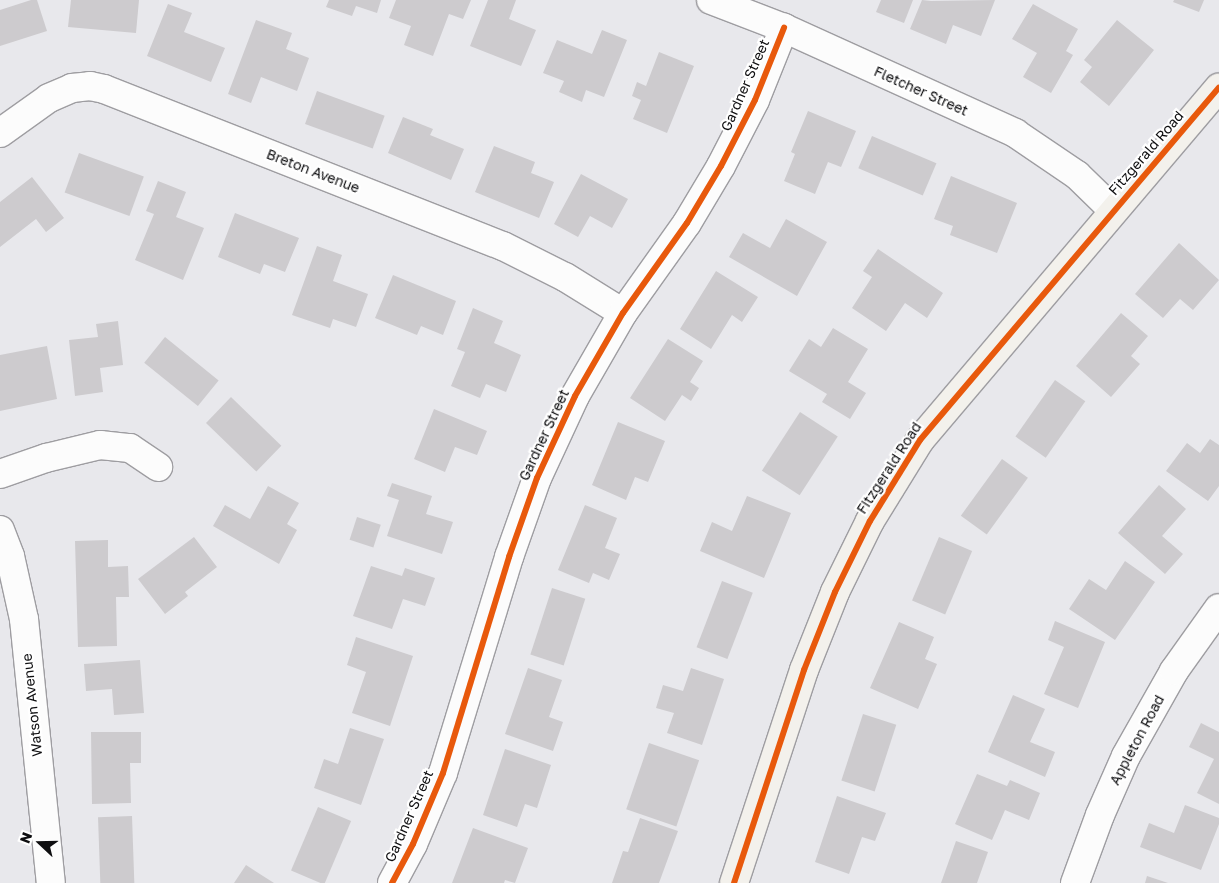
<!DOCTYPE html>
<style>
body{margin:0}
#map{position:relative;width:1219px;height:883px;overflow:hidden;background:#e8e8ec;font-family:"Golos Text",sans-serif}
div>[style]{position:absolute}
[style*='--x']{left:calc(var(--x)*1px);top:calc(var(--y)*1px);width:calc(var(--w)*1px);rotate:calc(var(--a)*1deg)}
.building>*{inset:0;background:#cdcbce;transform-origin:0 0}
.roads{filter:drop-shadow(1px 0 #9e9da1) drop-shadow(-1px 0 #9e9da1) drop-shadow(0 1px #9e9da1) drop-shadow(0 -1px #9e9da1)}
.minor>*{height:28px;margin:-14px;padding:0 14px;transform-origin:14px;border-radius:14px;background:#fcfcfc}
.secondary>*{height:28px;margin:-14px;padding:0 14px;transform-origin:14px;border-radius:14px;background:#f3f1ec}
.cycleway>*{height:6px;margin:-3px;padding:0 3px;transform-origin:3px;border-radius:3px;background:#e8590c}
span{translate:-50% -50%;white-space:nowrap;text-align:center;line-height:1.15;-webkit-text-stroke:4.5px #fff;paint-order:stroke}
.street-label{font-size:14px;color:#0e0e10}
.north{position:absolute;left:15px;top:818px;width:50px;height:50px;-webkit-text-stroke:4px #fff;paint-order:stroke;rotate:291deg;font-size:14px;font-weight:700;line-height:20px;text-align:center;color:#0e0e10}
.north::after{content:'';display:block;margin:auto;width:18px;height:22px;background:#0e0e10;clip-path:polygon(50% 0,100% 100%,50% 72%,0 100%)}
</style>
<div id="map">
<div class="building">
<i style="clip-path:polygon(31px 0,37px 0,47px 31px,0 46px,0 10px)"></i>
<i style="clip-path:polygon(71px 0,139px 0,136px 33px,68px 27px)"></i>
<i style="clip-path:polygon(329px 0,381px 0,377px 13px,356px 6px,352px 16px,326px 7px)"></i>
<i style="clip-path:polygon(396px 0,471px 0,463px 19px,449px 14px,433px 56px,404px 45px,411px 26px,389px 18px)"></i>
<i style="clip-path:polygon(488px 0,516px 0,509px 19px,536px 30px,521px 66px,470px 46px)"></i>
<i style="clip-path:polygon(881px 0,913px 0,904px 23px,876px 12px)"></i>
<i style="clip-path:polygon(922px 0,931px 1px,995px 0,981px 36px,953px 25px,946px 44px,910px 29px)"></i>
<i style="clip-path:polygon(1174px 0,1204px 0,1199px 12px,1173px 2px)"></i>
<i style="clip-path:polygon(168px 4px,192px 13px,184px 32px,225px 48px,211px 82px,147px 56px)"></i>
<i style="clip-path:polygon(1033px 4px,1078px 29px,1066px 51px,1073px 55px,1051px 93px,1023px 77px,1037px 53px,1012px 39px)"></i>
<i style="clip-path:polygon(256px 20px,292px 33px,286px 49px,309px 58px,297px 91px,261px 77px,251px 103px,228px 94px)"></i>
<i style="clip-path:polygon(1117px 20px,1154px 50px,1109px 106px,1080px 82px,1092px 67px,1084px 60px)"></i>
<i style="clip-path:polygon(602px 30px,627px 40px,604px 97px,586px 90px,582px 102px,559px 92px,564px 81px,543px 73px,557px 40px,592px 54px)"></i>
<i style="clip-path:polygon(659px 52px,694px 66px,667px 133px,633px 119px,641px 100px,632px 96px,637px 82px,646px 86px)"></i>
<i style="left:317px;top:91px;width:72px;height:35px;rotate:20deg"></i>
<i style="clip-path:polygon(808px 111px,856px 131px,841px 167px,828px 162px,815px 194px,784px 181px,795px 154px,791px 152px)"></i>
<i style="clip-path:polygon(403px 117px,433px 129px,430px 135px,464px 149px,451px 180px,388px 153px)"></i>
<i style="left:872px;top:136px;width:70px;height:35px;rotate:23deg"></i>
<i style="clip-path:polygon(494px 146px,535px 162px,531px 173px,554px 182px,539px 218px,475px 192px)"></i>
<i style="left:79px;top:153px;width:69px;height:42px;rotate:20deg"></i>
<i style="clip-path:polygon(581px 174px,628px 199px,612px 228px,590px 216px,578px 237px,554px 224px)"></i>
<i style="clip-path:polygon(951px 176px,1017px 203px,997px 253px,950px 235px,953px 226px,934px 219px)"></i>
<i style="clip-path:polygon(32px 177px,64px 218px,46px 232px,36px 219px,0 247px,0 202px)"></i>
<i style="clip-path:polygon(158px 181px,186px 192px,176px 217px,204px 228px,183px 280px,135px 260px,154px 214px,146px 211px)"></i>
<i style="clip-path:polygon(235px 213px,299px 238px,285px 272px,264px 264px,260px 274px,218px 257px)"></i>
<i style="clip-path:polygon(786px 219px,827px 242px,797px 296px,729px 257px,743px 233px,770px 248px)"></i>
<i style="clip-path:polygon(1179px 243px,1219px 280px,1193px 310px,1180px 299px,1163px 318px,1135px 294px)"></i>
<i style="clip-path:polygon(317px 246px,342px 255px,333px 281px,368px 294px,356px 327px,333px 319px,330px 328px,292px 315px)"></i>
<i style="clip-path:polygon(878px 249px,943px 293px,927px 318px,905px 303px,886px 331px,852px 308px,872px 277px,863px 271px)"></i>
<i style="clip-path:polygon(716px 271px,758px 297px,742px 322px,732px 315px,711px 349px,680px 329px)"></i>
<i style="clip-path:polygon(393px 275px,456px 301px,443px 335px,421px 326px,417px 335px,375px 318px)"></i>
<i style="clip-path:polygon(473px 308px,503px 321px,494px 343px,521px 355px,506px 392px,486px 384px,480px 398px,451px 386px,465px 352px,457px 349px)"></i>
<i style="clip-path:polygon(1121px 313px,1148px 336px,1131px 356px,1140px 364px,1111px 397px,1076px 366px)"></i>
<i style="clip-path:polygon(118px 321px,123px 365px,100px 368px,103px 392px,75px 396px,69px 340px,98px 337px,96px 324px)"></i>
<i style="clip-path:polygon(833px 328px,868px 349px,848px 382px,866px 393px,850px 419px,822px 402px,827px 394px,789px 371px,809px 339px,821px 347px)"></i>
<i style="left:165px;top:337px;width:69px;height:33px;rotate:39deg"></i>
<i style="clip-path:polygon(668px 339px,703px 361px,690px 382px,699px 388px,691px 401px,682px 395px,665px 421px,630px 398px)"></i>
<i style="clip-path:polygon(47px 346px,57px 399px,0 411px,0 355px)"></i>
<i style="left:1055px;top:380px;width:37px;height:69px;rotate:35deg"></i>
<i style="left:231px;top:397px;width:70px;height:36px;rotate:44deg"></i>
<i style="clip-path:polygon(434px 409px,487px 431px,477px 455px,455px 447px,445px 472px,414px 459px)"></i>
<i style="left:800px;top:412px;width:45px;height:70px;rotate:33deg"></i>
<i style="clip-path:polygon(618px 422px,665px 441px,648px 482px,635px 477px,626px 500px,592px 485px)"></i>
<i style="clip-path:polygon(1210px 439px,1219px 445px,1219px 486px,1208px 501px,1166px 471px,1187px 443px,1200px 453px)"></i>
<i style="left:1002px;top:459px;width:32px;height:70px;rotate:36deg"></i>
<i style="clip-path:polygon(392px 483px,432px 496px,426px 514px,453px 522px,442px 554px,387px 536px,399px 500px,387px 496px)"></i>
<i style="clip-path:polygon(1159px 485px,1186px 509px,1162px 536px,1183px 554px,1165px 574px,1118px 533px)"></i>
<i style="clip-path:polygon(268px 486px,299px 503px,287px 524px,297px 530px,279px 564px,213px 526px,225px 505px,250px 519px)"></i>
<i style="clip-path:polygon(747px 496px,791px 513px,764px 578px,700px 551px,712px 522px,732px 531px)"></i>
<i style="clip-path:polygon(585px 505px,617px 518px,605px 548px,620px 554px,609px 580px,593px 573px,589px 583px,558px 570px)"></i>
<i style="left:357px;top:517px;width:25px;height:24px;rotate:18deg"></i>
<i style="clip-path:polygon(194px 537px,217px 567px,185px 592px,188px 596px,165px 614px,138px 579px)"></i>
<i style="left:939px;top:537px;width:36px;height:69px;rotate:23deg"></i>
<i style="clip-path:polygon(108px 540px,108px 567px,128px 566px,129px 597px,116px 597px,117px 646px,78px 647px,75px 541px)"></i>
<i style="clip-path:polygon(1125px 561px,1155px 582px,1115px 640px,1069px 609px,1089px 579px,1106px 590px)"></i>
<i style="clip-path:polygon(371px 566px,402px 576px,405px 568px,435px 578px,425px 606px,403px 599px,392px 629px,353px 616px)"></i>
<i style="left:722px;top:581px;width:33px;height:71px;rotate:21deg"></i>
<i style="left:552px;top:588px;width:35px;height:70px;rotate:18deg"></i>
<i style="clip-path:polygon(1055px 621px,1105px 642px,1078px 708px,1044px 694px,1064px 647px,1048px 640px)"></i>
<i style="clip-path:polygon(899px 622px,934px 637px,925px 659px,937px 664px,918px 709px,870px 688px)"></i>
<i style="clip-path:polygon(356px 637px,413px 656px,390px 726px,352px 713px,366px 672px,347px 665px)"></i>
<i style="clip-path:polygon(140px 660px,144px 713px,114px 715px,112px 689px,86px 691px,84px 664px)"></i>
<i style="clip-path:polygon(528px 668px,562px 680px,549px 717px,563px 722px,553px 751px,505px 734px)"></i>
<i style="clip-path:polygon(691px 668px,724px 679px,702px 745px,667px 733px,674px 713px,656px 708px,663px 685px,683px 691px)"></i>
<i style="clip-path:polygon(1013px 695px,1045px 709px,1030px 742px,1055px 752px,1045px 777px,988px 752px)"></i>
<i style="left:863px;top:714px;width:35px;height:70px;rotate:18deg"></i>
<i style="clip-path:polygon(1201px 723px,1219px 732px,1219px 804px,1197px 793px,1214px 759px,1189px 747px)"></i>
<i style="clip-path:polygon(350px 728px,384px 739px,361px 805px,314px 788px,324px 759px,338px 764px)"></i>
<i style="clip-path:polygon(91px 732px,141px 732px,141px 763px,130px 763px,131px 803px,92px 804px)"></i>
<i style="left:649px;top:743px;width:53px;height:70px;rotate:19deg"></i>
<i style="clip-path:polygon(505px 749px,551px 765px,537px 808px,525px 804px,517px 827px,483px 815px)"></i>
<i style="clip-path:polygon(977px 774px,1007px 786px,1010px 780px,1040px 793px,1029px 820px,1005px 810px,992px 840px,955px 824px)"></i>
<i style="clip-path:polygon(837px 796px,886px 813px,875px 841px,862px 837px,849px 874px,815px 862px)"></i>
<i style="clip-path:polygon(1185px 805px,1219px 818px,1219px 824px,1201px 870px,1140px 847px,1149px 823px,1174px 833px)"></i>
<i style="left:318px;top:807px;width:36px;height:69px;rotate:23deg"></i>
<i style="left:132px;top:816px;width:67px;height:34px;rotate:88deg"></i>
<i style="clip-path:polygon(640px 818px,678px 831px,659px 883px,612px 883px,623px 851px,628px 852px)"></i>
<i style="clip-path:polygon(473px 828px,528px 848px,515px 883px,505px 880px,504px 883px,452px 883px)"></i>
<i style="clip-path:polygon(956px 841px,988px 852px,977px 883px,941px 883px)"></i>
<i style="clip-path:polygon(246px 865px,274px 883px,234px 883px)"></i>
<i style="clip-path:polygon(1147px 876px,1168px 883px,1145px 883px)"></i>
</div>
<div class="roads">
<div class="minor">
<i style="--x:711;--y:0;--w:78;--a:21"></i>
<i style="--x:784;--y:28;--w:254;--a:24.4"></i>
<i style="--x:1015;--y:133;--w:75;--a:34.1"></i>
<i style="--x:1077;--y:175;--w:50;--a:44.2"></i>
<i style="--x:0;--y:133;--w:60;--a:-35.5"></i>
<i style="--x:49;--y:98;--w:25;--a:-23"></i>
<i style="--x:72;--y:88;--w:18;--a:-6"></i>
<i style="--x:90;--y:86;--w:14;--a:12"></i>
<i style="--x:104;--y:89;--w:429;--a:21.5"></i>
<i style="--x:503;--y:246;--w:69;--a:26.6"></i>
<i style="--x:565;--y:277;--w:68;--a:31.8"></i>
<i style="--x:0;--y:474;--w:49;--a:-19.2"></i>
<i style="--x:46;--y:458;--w:56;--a:-13.5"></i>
<i style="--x:100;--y:445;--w:30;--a:6"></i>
<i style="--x:130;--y:448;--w:34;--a:34"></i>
<i style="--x:0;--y:530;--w:28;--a:69"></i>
<i style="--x:10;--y:556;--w:65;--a:77.5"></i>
<i style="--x:24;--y:619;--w:265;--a:84.2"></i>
<i style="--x:392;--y:883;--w:44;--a:-61.7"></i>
<i style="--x:413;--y:844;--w:77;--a:-67.1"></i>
<i style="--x:443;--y:773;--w:226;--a:-73"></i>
<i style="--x:509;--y:557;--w:84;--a:-70.5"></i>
<i style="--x:537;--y:478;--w:90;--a:-65.1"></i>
<i style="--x:575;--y:396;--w:96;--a:-60"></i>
<i style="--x:623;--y:313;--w:110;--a:-54.6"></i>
<i style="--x:687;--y:223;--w:66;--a:-59.2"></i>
<i style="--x:721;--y:166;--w:74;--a:-62.7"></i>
<i style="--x:755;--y:100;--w:78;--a:-68.1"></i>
<i style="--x:1075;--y:883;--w:72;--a:-69.8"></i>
<i style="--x:1100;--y:815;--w:64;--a:-66.2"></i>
<i style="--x:1126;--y:756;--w:98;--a:-60.5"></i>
<i style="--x:1174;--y:671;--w:77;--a:-54.5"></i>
</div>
<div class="secondary">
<i style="--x:734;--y:883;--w:224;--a:-71.8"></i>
<i style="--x:804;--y:670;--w:84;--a:-68.3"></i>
<i style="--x:835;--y:592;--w:79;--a:-63.8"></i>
<i style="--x:870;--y:521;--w:95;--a:-58.3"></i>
<i style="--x:920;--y:440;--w:462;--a:-49.7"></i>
</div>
</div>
<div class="cycleway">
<i style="--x:392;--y:883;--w:44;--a:-61.7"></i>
<i style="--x:413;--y:844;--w:77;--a:-67.1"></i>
<i style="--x:443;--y:773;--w:226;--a:-73"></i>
<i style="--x:509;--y:557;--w:84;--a:-70.5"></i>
<i style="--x:537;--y:478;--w:90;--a:-65.1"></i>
<i style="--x:575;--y:396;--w:96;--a:-60"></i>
<i style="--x:623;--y:313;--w:110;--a:-54.6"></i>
<i style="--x:687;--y:223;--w:66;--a:-59.2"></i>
<i style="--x:721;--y:166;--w:74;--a:-62.7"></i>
<i style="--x:755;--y:100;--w:78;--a:-68.1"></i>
<i style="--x:734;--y:883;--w:224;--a:-71.8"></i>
<i style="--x:804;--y:670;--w:84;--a:-68.3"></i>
<i style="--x:835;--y:592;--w:79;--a:-63.8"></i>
<i style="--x:870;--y:521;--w:95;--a:-58.3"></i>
<i style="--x:920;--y:440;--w:462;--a:-49.7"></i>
</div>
<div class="street-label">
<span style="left:745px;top:85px;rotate:-66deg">Gardner Street</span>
<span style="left:921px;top:91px;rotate:24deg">Fletcher Street</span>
<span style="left:1146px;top:153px;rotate:-49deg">Fitzgerald Road</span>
<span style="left:313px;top:171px;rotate:21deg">Breton Avenue</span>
<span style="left:544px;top:435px;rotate:-65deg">Gardner Street</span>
<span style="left:889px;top:468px;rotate:-57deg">Fitzgerald Road</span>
<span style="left:32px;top:705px;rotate:-96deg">Watson Avenue</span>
<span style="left:1137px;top:740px;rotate:-62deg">Appleton Road</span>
<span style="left:409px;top:816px;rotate:-66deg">Gardner Street</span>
</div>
<div class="north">N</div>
</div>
